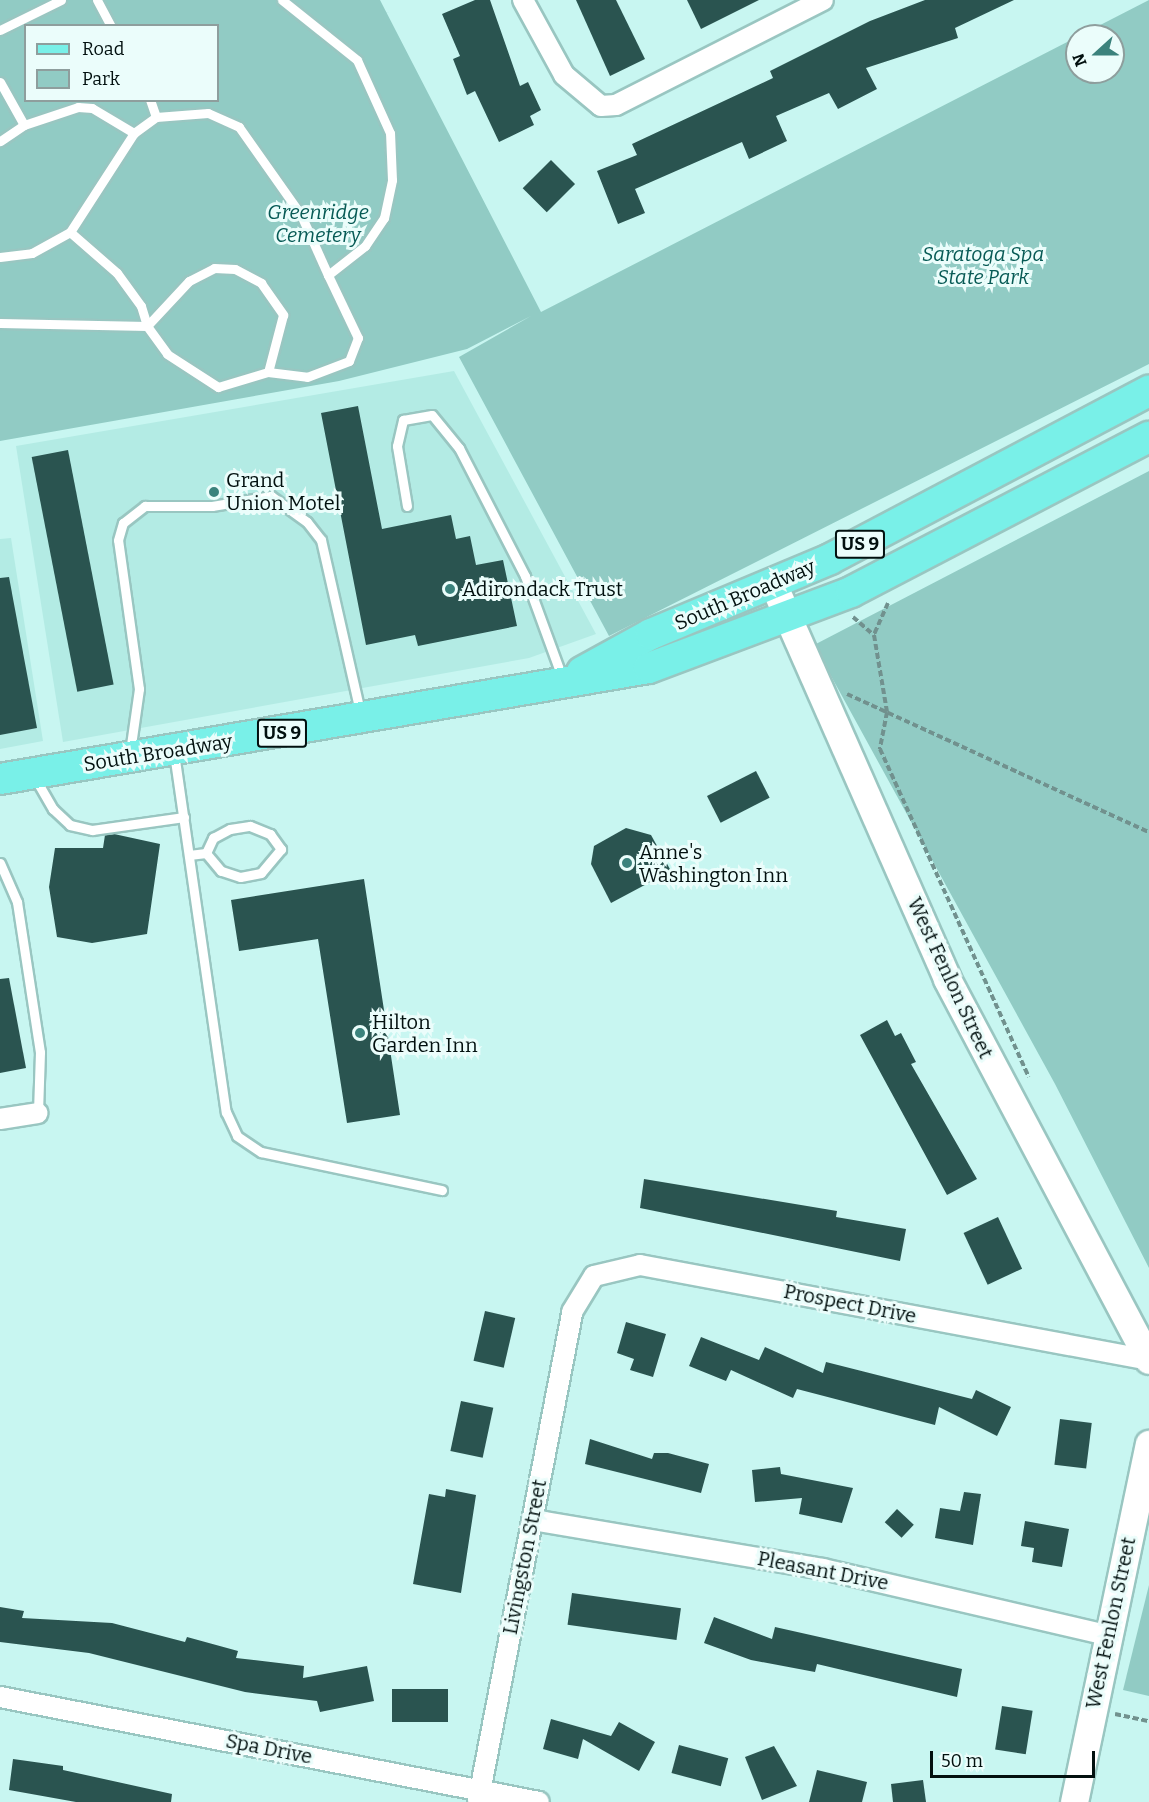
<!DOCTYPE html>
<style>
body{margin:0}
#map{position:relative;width:1149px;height:1802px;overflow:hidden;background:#c8f6f1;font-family:Bitter,serif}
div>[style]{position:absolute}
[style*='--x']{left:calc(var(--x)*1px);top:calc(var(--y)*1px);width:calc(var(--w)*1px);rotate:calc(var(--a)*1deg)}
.built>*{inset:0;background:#b3ebe4}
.green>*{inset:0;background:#91cbc4}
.building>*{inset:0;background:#2a5450;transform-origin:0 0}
.path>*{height:4px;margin-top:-2px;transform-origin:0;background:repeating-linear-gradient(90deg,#71918e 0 6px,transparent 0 9px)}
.roads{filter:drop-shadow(2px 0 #99c6c1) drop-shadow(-2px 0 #99c6c1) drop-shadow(0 2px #99c6c1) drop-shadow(0 -2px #99c6c1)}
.lane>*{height:9px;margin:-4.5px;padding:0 4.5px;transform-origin:4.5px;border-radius:4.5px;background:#fff}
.street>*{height:20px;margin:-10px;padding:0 10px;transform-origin:10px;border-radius:10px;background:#fff}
.secondary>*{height:27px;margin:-13.5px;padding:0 13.5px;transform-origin:13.5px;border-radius:13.5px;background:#fff}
.primary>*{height:30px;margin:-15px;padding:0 15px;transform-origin:15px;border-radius:15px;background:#79f0e8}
.dots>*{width:16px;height:16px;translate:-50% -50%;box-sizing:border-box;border:3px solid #ebfdfb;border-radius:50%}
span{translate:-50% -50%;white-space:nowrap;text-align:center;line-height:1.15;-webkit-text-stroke:6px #ebfdfb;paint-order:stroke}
.shield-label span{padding:2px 4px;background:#ebfdfb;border:2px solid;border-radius:4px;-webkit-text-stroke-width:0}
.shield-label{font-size:18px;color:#02100f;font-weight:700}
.park-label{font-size:20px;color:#075a55;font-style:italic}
.poi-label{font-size:20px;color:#02100f}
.left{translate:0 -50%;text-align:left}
.street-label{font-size:20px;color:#02100f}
.legend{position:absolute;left:24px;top:24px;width:195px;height:78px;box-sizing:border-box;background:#ebfdfb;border:2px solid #8e9e9d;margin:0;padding:8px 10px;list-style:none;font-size:18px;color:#02100f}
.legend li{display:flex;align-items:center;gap:12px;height:30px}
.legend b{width:30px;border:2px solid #8e9e9d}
.north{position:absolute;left:1065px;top:24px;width:60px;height:60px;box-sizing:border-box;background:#ebfdfb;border:2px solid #8e9e9d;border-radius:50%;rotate:249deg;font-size:16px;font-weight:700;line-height:24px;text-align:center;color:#02100f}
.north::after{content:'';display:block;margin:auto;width:21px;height:27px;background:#3b827c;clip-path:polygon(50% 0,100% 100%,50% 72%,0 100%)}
.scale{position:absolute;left:930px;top:1751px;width:165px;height:27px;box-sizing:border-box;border:3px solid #02100f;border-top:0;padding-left:8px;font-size:18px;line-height:21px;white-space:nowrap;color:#02100f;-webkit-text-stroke:4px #ebfdfb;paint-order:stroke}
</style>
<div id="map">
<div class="built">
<i style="clip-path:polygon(454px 371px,596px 634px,529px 658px,63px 742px,16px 446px)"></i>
<i style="clip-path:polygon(11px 538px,43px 741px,0 749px,0 539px)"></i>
</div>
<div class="green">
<i style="clip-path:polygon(evenodd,0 0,380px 0,541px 312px,1149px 0,1149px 364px,609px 636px,459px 357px,531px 316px,467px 349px,339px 381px,0 441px,0 0,26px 26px,218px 26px,218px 100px,26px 100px,26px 26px,0 0,1077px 36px,1113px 36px,1113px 72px,1077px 72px,1077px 36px)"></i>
<i style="clip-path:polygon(1149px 471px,1149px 1268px,1055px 1084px,814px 645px)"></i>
<i style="clip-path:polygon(1149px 1585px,1149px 1696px,1123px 1690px)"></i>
</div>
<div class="building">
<i style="clip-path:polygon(475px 0,490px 0,520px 86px,528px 82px,541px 110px,530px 116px,534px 125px,499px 142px,475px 91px,467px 95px,453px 59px,460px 56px,442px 14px)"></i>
<i style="clip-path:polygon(576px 0,616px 0,645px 59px,610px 76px)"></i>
<i style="clip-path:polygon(687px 0,759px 0,701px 29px)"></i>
<i style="clip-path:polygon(925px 0,1014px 0,955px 28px,958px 38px,866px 68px,877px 89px,838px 109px,829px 93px,776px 116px,787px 141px,749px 159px,742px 142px,635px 189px,645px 213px,618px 224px,597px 171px,637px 155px,632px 144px,773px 78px,770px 71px,870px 21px)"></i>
<i style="left:551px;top:160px;width:34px;height:40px;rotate:45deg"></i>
<i style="clip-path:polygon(358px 406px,382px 529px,451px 515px,456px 539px,470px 536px,476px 565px,503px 560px,517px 626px,418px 646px,415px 635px,366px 645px,321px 413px)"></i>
<i style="left:68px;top:450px;width:239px;height:37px;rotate:79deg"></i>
<i style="clip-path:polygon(9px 577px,37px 728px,0 735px,0 578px)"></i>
<i style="left:756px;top:771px;width:30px;height:55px;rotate:63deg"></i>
<i style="clip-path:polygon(626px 828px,651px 835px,671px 871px,611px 903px,591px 864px,594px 846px)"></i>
<i style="clip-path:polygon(114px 834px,160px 844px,147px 934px,92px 943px,57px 937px,49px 887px,55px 848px,103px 848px,105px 835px)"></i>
<i style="clip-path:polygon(364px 879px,400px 1115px,347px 1123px,318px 939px,239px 951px,231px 900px)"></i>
<i style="clip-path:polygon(9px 978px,26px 1068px,0 1073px,0 979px)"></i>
<i style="clip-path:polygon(887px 1020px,895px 1036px,901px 1033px,916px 1062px,911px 1064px,977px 1179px,947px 1195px,860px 1035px)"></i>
<i style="clip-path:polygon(644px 1179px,837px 1211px,836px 1217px,906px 1229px,900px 1261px,640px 1208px)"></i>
<i style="left:998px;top:1217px;width:57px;height:38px;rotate:65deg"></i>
<i style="left:485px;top:1311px;width:31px;height:51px;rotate:13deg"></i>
<i style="clip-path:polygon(626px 1322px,666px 1334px,653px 1377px,630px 1370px,634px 1359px,617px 1353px)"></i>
<i style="clip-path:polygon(701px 1337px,759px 1360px,765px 1347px,823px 1373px,826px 1362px,972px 1399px,976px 1390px,1011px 1407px,997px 1436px,939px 1407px,935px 1425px,797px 1389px,793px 1398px,731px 1370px,726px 1381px,689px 1366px)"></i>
<i style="left:461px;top:1401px;width:33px;height:51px;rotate:12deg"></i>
<i style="left:1060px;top:1419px;width:32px;height:46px;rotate:7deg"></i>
<i style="clip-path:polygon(590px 1439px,652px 1459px,654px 1453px,668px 1453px,709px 1464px,701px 1493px,585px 1464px)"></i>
<i style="clip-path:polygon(780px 1467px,781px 1474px,853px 1488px,842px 1523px,799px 1514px,802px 1498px,755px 1502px,752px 1470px)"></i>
<i style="clip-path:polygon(446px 1489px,476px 1495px,461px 1593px,413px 1584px,429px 1494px,445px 1497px)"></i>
<i style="clip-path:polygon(964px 1492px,981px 1494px,973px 1545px,935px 1538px,940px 1508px,960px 1511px)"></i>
<i style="left:897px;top:1509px;width:23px;height:18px;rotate:43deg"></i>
<i style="clip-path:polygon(1025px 1521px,1069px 1529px,1062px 1567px,1032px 1562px,1034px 1548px,1021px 1546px)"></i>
<i style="left:572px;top:1593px;width:110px;height:32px;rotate:8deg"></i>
<i style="clip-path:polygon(0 1607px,24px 1611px,22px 1618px,112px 1623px,185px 1642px,187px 1637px,238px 1651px,236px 1658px,304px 1666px,303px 1678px,367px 1666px,374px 1701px,320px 1712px,317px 1701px,245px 1692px,89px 1653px,0 1642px)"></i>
<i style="clip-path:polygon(714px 1617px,772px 1639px,775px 1627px,962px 1669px,957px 1697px,817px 1664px,815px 1672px,751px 1660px,704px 1643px)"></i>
<i style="left:448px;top:1689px;width:33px;height:56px;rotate:90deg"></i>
<i style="left:1002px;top:1706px;width:31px;height:44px;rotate:9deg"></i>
<i style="clip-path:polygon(551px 1719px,611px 1736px,619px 1722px,655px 1742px,639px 1771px,583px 1739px,578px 1759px,543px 1749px)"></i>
<i style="left:679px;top:1745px;width:51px;height:29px;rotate:15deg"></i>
<i style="clip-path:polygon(774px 1746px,797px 1786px,762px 1800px,745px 1757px)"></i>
<i style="clip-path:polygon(13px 1759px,63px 1766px,63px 1770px,172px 1794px,171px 1802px,76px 1802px,9px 1790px)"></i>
<i style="clip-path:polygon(817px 1770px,867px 1782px,862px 1802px,809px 1802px)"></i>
<i style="clip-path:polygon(923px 1780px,926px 1802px,893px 1802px,891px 1784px)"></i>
</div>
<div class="path">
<i style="--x:888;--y:603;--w:35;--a:114"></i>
<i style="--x:874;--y:635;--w:78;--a:80.4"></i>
<i style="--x:887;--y:712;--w:38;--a:101"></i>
<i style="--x:880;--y:749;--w:360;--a:65.6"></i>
<i style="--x:853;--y:617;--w:28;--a:41"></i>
<i style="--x:847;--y:694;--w:332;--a:24.6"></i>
<i style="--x:1115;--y:1714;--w:35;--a:12"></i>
</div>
<div class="roads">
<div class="lane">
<i style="--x:97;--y:0;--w:30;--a:62"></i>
<i style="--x:0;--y:30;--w:68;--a:-26.2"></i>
<i style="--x:0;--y:82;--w:49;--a:60.8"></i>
<i style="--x:24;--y:125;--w:29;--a:146"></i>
<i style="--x:156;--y:117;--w:52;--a:-4.4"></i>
<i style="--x:208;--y:113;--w:34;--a:24"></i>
<i style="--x:239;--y:127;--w:108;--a:54.8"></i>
<i style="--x:301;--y:215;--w:66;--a:65.8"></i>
<i style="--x:24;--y:125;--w:57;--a:-18.4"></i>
<i style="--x:78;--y:107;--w:14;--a:4"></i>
<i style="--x:92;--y:108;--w:49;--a:30.8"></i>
<i style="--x:70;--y:232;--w:62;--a:41.1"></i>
<i style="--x:117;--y:273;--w:41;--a:54"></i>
<i style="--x:141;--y:306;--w:21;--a:73"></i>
<i style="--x:0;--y:257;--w:32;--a:-7"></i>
<i style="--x:32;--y:253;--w:43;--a:-28.9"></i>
<i style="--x:70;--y:232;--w:118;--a:-57.1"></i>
<i style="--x:134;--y:133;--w:27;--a:-36"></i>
<i style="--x:156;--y:117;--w:18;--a:-109"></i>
<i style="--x:0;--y:323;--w:147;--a:1.2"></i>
<i style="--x:147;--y:326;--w:34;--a:54"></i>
<i style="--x:167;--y:354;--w:61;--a:32.9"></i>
<i style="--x:218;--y:387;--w:52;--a:-16.7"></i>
<i style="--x:268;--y:372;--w:39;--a:7"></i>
<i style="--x:307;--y:377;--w:45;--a:-20.9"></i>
<i style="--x:349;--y:361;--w:25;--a:-69"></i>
<i style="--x:358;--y:338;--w:70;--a:-115.5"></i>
<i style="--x:328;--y:275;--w:47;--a:-38.1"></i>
<i style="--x:365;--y:246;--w:34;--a:-56"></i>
<i style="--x:384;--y:218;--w:39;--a:-78"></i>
<i style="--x:392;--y:180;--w:47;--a:-92.4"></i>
<i style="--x:390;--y:133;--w:80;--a:-114.3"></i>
<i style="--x:357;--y:60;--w:96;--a:-141.3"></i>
<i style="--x:147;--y:326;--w:62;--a:-47"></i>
<i style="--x:189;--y:281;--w:28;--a:-27"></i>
<i style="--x:214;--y:268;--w:21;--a:3"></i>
<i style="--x:235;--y:269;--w:30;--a:28"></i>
<i style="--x:261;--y:283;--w:39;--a:55"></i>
<i style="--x:283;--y:315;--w:59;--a:104.7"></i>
<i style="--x:407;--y:506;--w:61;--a:-99.5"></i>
<i style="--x:397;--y:446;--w:27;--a:-77"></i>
<i style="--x:403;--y:420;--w:29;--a:-10"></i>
<i style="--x:432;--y:415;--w:43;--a:50.7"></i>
<i style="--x:459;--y:448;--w:144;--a:62.7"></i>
<i style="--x:525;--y:576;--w:111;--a:69.9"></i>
<i style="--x:130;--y:752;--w:64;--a:-81.9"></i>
<i style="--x:139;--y:689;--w:150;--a:-98"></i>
<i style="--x:118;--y:540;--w:18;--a:-74"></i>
<i style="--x:123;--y:523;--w:28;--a:-38"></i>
<i style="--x:145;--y:506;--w:67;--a:0"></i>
<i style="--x:212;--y:506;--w:60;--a:-9.6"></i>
<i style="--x:271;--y:496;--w:44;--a:35.8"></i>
<i style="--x:307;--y:522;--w:23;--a:52"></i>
<i style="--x:321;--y:540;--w:176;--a:77.2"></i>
<i style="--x:174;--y:753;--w:363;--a:81.8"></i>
<i style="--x:226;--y:1112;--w:26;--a:65"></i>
<i style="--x:237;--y:1136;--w:29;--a:34"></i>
<i style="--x:261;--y:1152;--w:185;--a:11.9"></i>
<i style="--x:35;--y:778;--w:36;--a:60"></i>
<i style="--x:53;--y:809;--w:23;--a:43"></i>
<i style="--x:70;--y:825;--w:23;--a:13"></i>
<i style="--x:92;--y:830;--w:93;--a:-8"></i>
<i style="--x:189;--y:855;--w:17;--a:-7"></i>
<i style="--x:206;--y:853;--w:17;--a:-65"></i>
<i style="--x:213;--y:838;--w:19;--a:-28"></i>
<i style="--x:230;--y:829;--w:20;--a:-9"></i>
<i style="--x:250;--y:826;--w:22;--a:22"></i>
<i style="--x:270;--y:834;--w:19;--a:54"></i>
<i style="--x:281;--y:849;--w:31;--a:130"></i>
<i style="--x:261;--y:873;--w:21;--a:169"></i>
<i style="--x:240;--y:877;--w:20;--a:-162"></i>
<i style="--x:221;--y:871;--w:23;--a:-130"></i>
<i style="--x:0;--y:863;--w:43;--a:66.4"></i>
<i style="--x:17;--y:902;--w:152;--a:81.3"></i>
<i style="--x:40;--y:1052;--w:61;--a:91.9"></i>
</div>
<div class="street">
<i style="--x:523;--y:0;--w:85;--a:61.3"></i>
<i style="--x:564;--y:75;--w:48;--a:40"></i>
<i style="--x:601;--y:106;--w:15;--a:-4"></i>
<i style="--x:616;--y:105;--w:232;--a:-26.9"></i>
<i style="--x:0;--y:1119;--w:38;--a:-9"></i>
<i style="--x:533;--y:1520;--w:294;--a:9.6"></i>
<i style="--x:823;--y:1569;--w:295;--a:13.1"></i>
<i style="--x:0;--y:1697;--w:549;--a:11.02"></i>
<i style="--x:478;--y:1802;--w:499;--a:-79.1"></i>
<i style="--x:572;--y:1312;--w:42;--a:-58.6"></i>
<i style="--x:594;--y:1276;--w:47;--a:-13.4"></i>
<i style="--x:640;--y:1265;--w:518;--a:10.57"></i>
</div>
<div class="secondary">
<i style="--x:774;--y:586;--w:429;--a:66.2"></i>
<i style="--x:947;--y:979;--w:431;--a:62.1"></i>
<i style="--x:1074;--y:1802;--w:366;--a:-78.2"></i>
</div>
<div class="primary">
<i style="--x:582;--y:672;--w:79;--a:-28.8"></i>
<i style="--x:651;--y:634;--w:194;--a:-22.7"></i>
<i style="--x:830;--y:559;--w:361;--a:-27.8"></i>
<i style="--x:0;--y:779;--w:658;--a:-9.71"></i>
<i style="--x:649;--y:668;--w:216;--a:-20.6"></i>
<i style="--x:851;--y:592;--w:336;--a:-27.5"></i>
</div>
</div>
<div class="dots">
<i style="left:214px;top:492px;background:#3b827c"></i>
<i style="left:450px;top:589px;background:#3b827c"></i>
<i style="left:627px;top:863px;background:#3b827c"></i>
<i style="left:360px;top:1033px;background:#3b827c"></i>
</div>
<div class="shield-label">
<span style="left:860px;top:544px">US 9</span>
<span style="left:282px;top:733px">US 9</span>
</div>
<div class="park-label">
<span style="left:318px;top:224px">Greenridge<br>Cemetery</span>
<span style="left:983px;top:266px">Saratoga Spa<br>State Park</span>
</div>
<div class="poi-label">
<span class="left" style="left:226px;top:492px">Grand<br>Union Motel</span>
<span class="left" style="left:462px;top:589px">Adirondack Trust</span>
<span class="left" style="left:639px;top:864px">Anne's<br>Washington Inn</span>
<span class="left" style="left:372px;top:1034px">Hilton<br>Garden Inn</span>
</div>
<div class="street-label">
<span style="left:745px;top:595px;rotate:-23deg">South Broadway</span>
<span style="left:158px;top:753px;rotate:-9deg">South Broadway</span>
<span style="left:950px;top:978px;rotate:65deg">West Fenlon Street</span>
<span style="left:850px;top:1304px;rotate:11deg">Prospect Drive</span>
<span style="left:525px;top:1557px;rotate:-79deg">Livingston Street</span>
<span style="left:823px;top:1571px;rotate:11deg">Pleasant Drive</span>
<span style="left:1111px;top:1623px;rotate:-78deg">West Fenlon Street</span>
<span style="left:269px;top:1749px;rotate:11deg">Spa Drive</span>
</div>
<ul class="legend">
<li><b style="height:8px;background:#79f0e8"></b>Road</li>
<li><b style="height:16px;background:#91cbc4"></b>Park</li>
</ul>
<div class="north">N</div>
<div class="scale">50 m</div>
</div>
